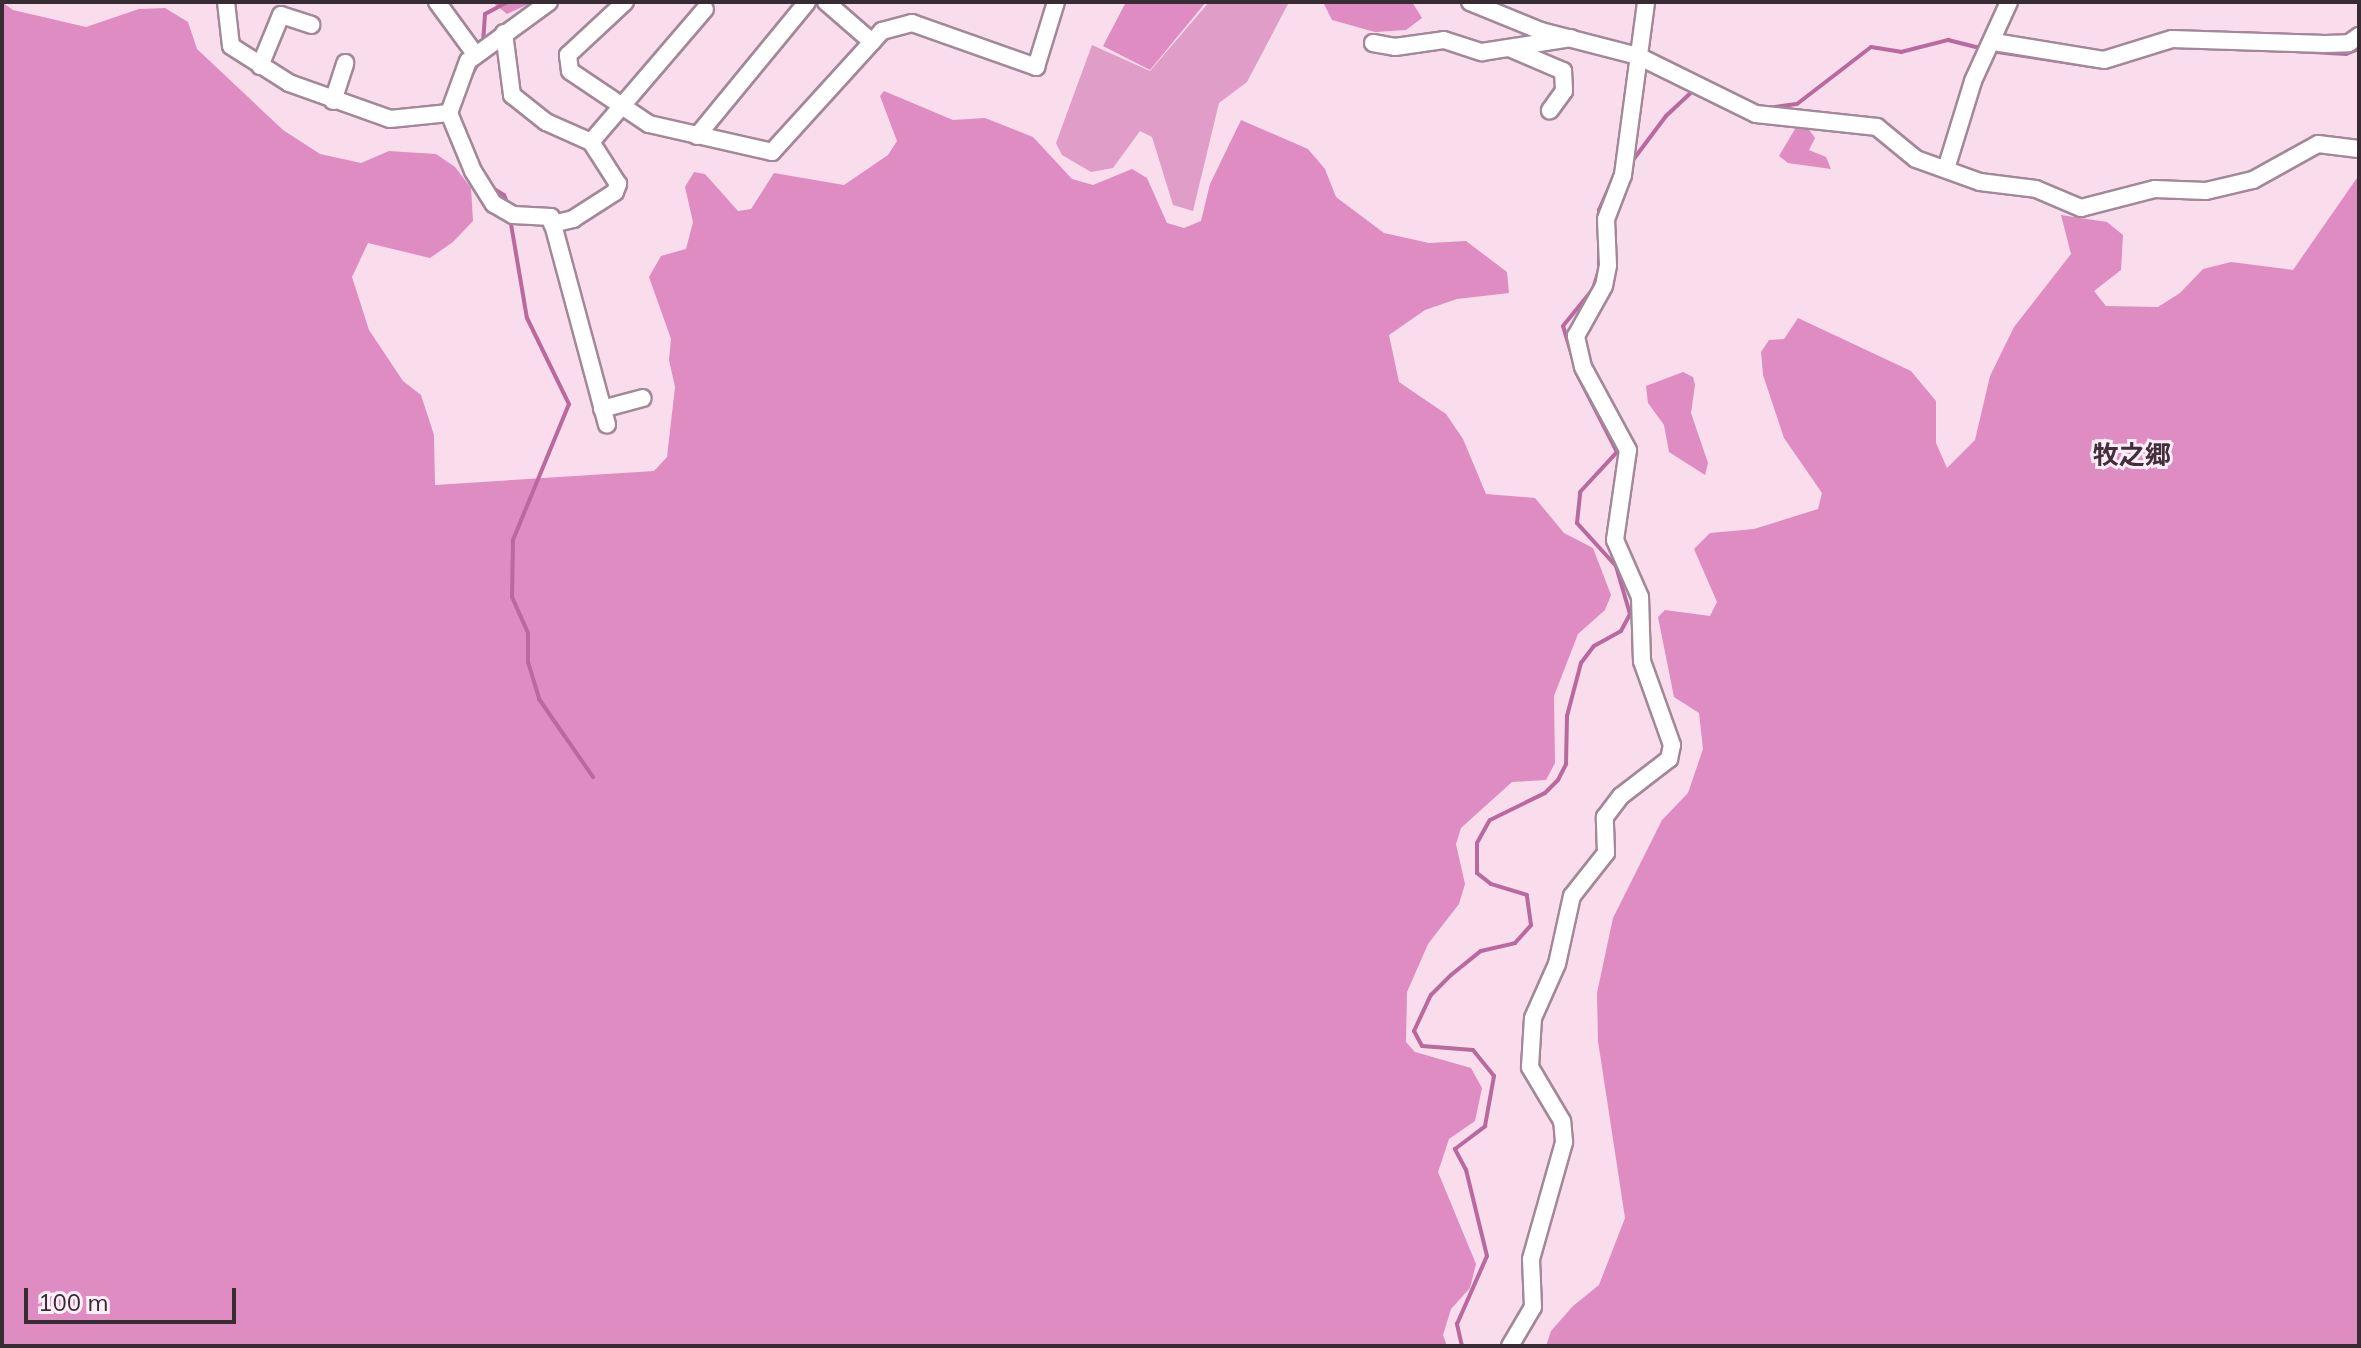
<!DOCTYPE html>
<meta charset="utf-8">
<style>
body{margin:0}
#map{position:relative;width:2361px;height:1348px;overflow:hidden;background:#f9dded;font-family:Mulish,"Noto Sans JP",sans-serif}
div>[style]{position:absolute}
[style*='--x']{left:calc(var(--x)*1px);top:calc(var(--y)*1px);width:calc(var(--w)*1px);rotate:calc(var(--a)*1deg)}
.green>*{inset:0;background:#df9dc7}
.forest>*{inset:0;background:#df8cc2}
.stream>*{height:4px;margin:-2px;padding:0 2px;transform-origin:2px;border-radius:2px;background:#b9699e}
.roads{filter:drop-shadow(2px 0 #a28898) drop-shadow(-2px 0 #a28898) drop-shadow(0 2px #a28898) drop-shadow(0 -2px #a28898)}
.minor>*{height:16px;margin:-8px;padding:0 8px;transform-origin:8px;border-radius:8px;background:#fff}
span{translate:-50% -50%;white-space:nowrap;text-align:center;line-height:1.15;-webkit-text-stroke:6px #ffeef8;paint-order:stroke}
.quarter-label{font-size:26px;color:#432e3b;font-weight:700}
.frame{position:absolute;inset:0;border:4px solid #372c33;pointer-events:none}
.scale{position:absolute;left:24px;top:1288px;width:212px;height:36px;box-sizing:border-box;border:4px solid #372c33;border-top:0;padding-left:10px;font-size:24px;line-height:28px;white-space:nowrap;color:#372c33;-webkit-text-stroke:6px #ffeef8;paint-order:stroke}
</style>
<div id="map">
<div class="green">
<i style="clip-path:polygon(1209px 2px,1289px 2px,1247px 82px,1219px 103px,1193px 211px,1173px 205px,1152px 137px,1140px 131px,1113px 168px,1091px 172px,1062px 155px,1056px 143px,1092px 45px,1150px 71px)"></i>
</div>
<div class="forest">
<i style="clip-path:polygon(2px 2px,13px 10px,86px 27px,139px 9px,165px 8px,188px 22px,197px 49px,283px 130px,320px 154px,361px 163px,389px 151px,436px 154px,455px 167px,471px 188px,473px 221px,453px 242px,430px 258px,368px 243px,352px 277px,369px 330px,403px 381px,421px 395px,434px 435px,435px 485px,654px 471px,667px 457px,675px 387px,669px 360px,671px 339px,649px 277px,661px 256px,686px 249px,693px 222px,685px 187px,694px 172px,705px 174px,738px 211px,751px 209px,774px 173px,844px 185px,888px 155px,897px 141px,880px 96px,884px 91px,953px 120px,985px 118px,1033px 137px,1072px 179px,1093px 185px,1132px 169px,1147px 178px,1167px 223px,1184px 228px,1201px 221px,1210px 184px,1241px 120px,1308px 149px,1325px 169px,1336px 197px,1384px 233px,1429px 243px,1466px 241px,1507px 272px,1509px 293px,1457px 299px,1425px 310px,1389px 335px,1399px 382px,1446px 414px,1463px 439px,1486px 494px,1535px 498px,1564px 533px,1593px 548px,1611px 595px,1605px 610px,1578px 634px,1554px 696px,1555px 763px,1546px 780px,1512px 782px,1461px 828px,1456px 844px,1465px 884px,1459px 904px,1428px 944px,1407px 992px,1406px 1042px,1415px 1052px,1471px 1068px,1482px 1088px,1475px 1121px,1449px 1139px,1438px 1172px,1476px 1264px,1470px 1288px,1451px 1309px,1443px 1335px,1447px 1346px,2px 1346px)"></i>
<i style="clip-path:polygon(492px 2px,533px 2px,507px 14px)"></i>
<i style="clip-path:polygon(1126px 2px,1206px 2px,1150px 70px,1103px 46px)"></i>
<i style="clip-path:polygon(1323px 2px,1412px 2px,1422px 18px,1406px 30px,1375px 32px,1332px 20px)"></i>
<i style="clip-path:polygon(1805px 124px,1815px 138px,1809px 150px,1826px 157px,1831px 169px,1788px 163px,1779px 156px,1795px 129px)"></i>
<i style="clip-path:polygon(2359px 175px,2359px 1346px,1546px 1346px,1551px 1331px,1573px 1306px,1599px 1285px,1625px 1218px,1598px 1041px,1597px 993px,1613px 918px,1662px 820px,1688px 793px,1703px 749px,1699px 713px,1674px 697px,1658px 617px,1665px 610px,1710px 616px,1717px 602px,1694px 549px,1710px 533px,1754px 529px,1818px 509px,1822px 493px,1784px 438px,1763px 375px,1761px 352px,1769px 340px,1784px 339px,1798px 318px,1911px 371px,1936px 401px,1936px 443px,1947px 468px,1975px 440px,1990px 376px,2014px 327px,2071px 254px,2061px 215px,2107px 222px,2123px 235px,2121px 270px,2094px 291px,2106px 306px,2158px 307px,2180px 293px,2203px 269px,2231px 262px,2293px 270px)"></i>
<i style="clip-path:polygon(1683px 372px,1693px 377px,1695px 385px,1691px 413px,1708px 463px,1705px 475px,1669px 452px,1664px 425px,1648px 403px,1646px 386px)"></i>
</div>
<div class="stream">
<i style="--x:483;--y:43;--w:29;--a:-86"></i>
<i style="--x:485;--y:14;--w:26;--a:-28"></i>
<i style="--x:1991;--y:51;--w:107;--a:8.6"></i>
<i style="--x:2295;--y:51;--w:51;--a:3.4"></i>
<i style="--x:2346;--y:54;--w:14;--a:-21"></i>
<i style="--x:2106;--y:67;--w:35;--a:-16"></i>
<i style="--x:469;--y:80;--w:19;--a:-62"></i>
<i style="--x:1768;--y:108;--w:29;--a:-8"></i>
<i style="--x:1797;--y:104;--w:93;--a:-37.6"></i>
<i style="--x:1871;--y:47;--w:30;--a:9"></i>
<i style="--x:1901;--y:52;--w:49;--a:-14.3"></i>
<i style="--x:1948;--y:40;--w:36;--a:14"></i>
<i style="--x:1630;--y:164;--w:60;--a:-53.1"></i>
<i style="--x:1666;--y:116;--w:38;--a:-43"></i>
<i style="--x:491;--y:187;--w:15;--a:32"></i>
<i style="--x:504;--y:195;--w:15;--a:67"></i>
<i style="--x:510;--y:218;--w:101;--a:80.4"></i>
<i style="--x:527;--y:318;--w:96;--a:64"></i>
<i style="--x:569;--y:404;--w:147;--a:112.4"></i>
<i style="--x:513;--y:540;--w:57;--a:91"></i>
<i style="--x:512;--y:597;--w:39;--a:66"></i>
<i style="--x:528;--y:633;--w:29;--a:90"></i>
<i style="--x:528;--y:662;--w:39;--a:73"></i>
<i style="--x:539;--y:699;--w:95;--a:55.3"></i>
<i style="--x:1462;--y:1346;--w:23;--a:-103"></i>
<i style="--x:1457;--y:1324;--w:74;--a:-66.2"></i>
<i style="--x:1487;--y:1256;--w:89;--a:-103.7"></i>
<i style="--x:1466;--y:1170;--w:24;--a:-118"></i>
<i style="--x:1455;--y:1149;--w:38;--a:-37"></i>
<i style="--x:1485;--y:1126;--w:51;--a:-79.8"></i>
<i style="--x:1494;--y:1076;--w:33;--a:-129"></i>
<i style="--x:1473;--y:1050;--w:51;--a:-175.5"></i>
<i style="--x:1422;--y:1046;--w:17;--a:-118"></i>
<i style="--x:1414;--y:1031;--w:40;--a:-65"></i>
<i style="--x:1431;--y:995;--w:28;--a:-45"></i>
<i style="--x:1451;--y:975;--w:38;--a:-39"></i>
<i style="--x:1481;--y:951;--w:35;--a:-13"></i>
<i style="--x:1515;--y:943;--w:24;--a:-48"></i>
<i style="--x:1531;--y:925;--w:30;--a:-98"></i>
<i style="--x:1527;--y:895;--w:38;--a:-163"></i>
<i style="--x:1491;--y:884;--w:18;--a:-142"></i>
<i style="--x:1477;--y:873;--w:30;--a:-90"></i>
<i style="--x:1477;--y:843;--w:26;--a:-61"></i>
<i style="--x:1490;--y:820;--w:61;--a:-26.1"></i>
<i style="--x:1545;--y:793;--w:18;--a:-45"></i>
<i style="--x:1558;--y:780;--w:18;--a:-63"></i>
<i style="--x:1566;--y:764;--w:48;--a:-88.8"></i>
<i style="--x:1567;--y:716;--w:55;--a:-75.2"></i>
<i style="--x:1581;--y:663;--w:21;--a:-53"></i>
<i style="--x:1594;--y:646;--w:31;--a:-29"></i>
<i style="--x:1621;--y:631;--w:19;--a:-62"></i>
<i style="--x:1630;--y:614;--w:50;--a:-106.3"></i>
<i style="--x:1616;--y:566;--w:58;--a:-132.2"></i>
<i style="--x:1577;--y:523;--w:31;--a:-84"></i>
<i style="--x:1580;--y:492;--w:54;--a:-47.2"></i>
<i style="--x:1617;--y:452;--w:85;--a:-117.2"></i>
<i style="--x:1578;--y:376;--w:52;--a:-106.7"></i>
<i style="--x:1563;--y:326;--w:48;--a:-51"></i>
<i style="--x:1593;--y:289;--w:21;--a:-73"></i>
<i style="--x:1599;--y:269;--w:59;--a:-90"></i>
<i style="--x:1599;--y:210;--w:36;--a:-66"></i>
</div>
<div class="roads">
<div class="minor">
<i style="--x:226;--y:2;--w:44;--a:83.5"></i>
<i style="--x:231;--y:46;--w:69;--a:32.5"></i>
<i style="--x:289;--y:83;--w:107;--a:19.6"></i>
<i style="--x:390;--y:119;--w:59;--a:-5.8"></i>
<i style="--x:437;--y:2;--w:64;--a:53.8"></i>
<i style="--x:549;--y:2;--w:100;--a:143.9"></i>
<i style="--x:468;--y:61;--w:55;--a:110.1"></i>
<i style="--x:449;--y:113;--w:63;--a:67.5"></i>
<i style="--x:473;--y:171;--w:39;--a:58"></i>
<i style="--x:494;--y:204;--w:22;--a:30"></i>
<i style="--x:513;--y:215;--w:38;--a:3"></i>
<i style="--x:551;--y:217;--w:215;--a:74.9"></i>
<i style="--x:625;--y:2;--w:78;--a:137.1"></i>
<i style="--x:568;--y:55;--w:16;--a:83"></i>
<i style="--x:570;--y:71;--w:95;--a:33.9"></i>
<i style="--x:649;--y:124;--w:126;--a:12.8"></i>
<i style="--x:772;--y:152;--w:164;--a:-47.7"></i>
<i style="--x:882;--y:31;--w:31;--a:-15"></i>
<i style="--x:912;--y:23;--w:132;--a:19.5"></i>
<i style="--x:1036;--y:67;--w:68;--a:-72.9"></i>
<i style="--x:826;--y:2;--w:61;--a:41"></i>
<i style="--x:1470;--y:2;--w:77;--a:22.2"></i>
<i style="--x:1541;--y:31;--w:100;--a:14.5"></i>
<i style="--x:1638;--y:56;--w:131;--a:26.2"></i>
<i style="--x:1756;--y:114;--w:122;--a:6.1"></i>
<i style="--x:1877;--y:127;--w:50;--a:39.4"></i>
<i style="--x:1916;--y:159;--w:68;--a:19.8"></i>
<i style="--x:1980;--y:182;--w:56;--a:7.1"></i>
<i style="--x:2036;--y:189;--w:49;--a:22.9"></i>
<i style="--x:2081;--y:208;--w:76;--a:-14.4"></i>
<i style="--x:2155;--y:189;--w:51;--a:2.2"></i>
<i style="--x:2206;--y:191;--w:48;--a:-13.2"></i>
<i style="--x:2253;--y:180;--w:74;--a:-29"></i>
<i style="--x:2318;--y:144;--w:41;--a:7"></i>
<i style="--x:504;--y:33;--w:63;--a:82.6"></i>
<i style="--x:512;--y:95;--w:43;--a:38.5"></i>
<i style="--x:546;--y:122;--w:49;--a:24"></i>
<i style="--x:1994;--y:42;--w:111;--a:9.3"></i>
<i style="--x:2104;--y:60;--w:71;--a:-17.2"></i>
<i style="--x:2172;--y:39;--w:153;--a:1.9"></i>
<i style="--x:2325;--y:44;--w:24;--a:-2"></i>
<i style="--x:2349;--y:43;--w:12;--a:-35"></i>
<i style="--x:1373;--y:43;--w:22;--a:10"></i>
<i style="--x:1395;--y:47;--w:49;--a:-8.1"></i>
<i style="--x:1444;--y:40;--w:40;--a:18"></i>
<i style="--x:1482;--y:52;--w:90;--a:-8.9"></i>
<i style="--x:1509;--y:48;--w:59;--a:23.1"></i>
<i style="--x:1563;--y:71;--w:20;--a:87"></i>
<i style="--x:1564;--y:91;--w:24;--a:126"></i>
<i style="--x:260;--y:66;--w:55;--a:-67.6"></i>
<i style="--x:281;--y:15;--w:32;--a:18"></i>
<i style="--x:333;--y:101;--w:40;--a:-72"></i>
<i style="--x:697;--y:136;--w:173;--a:-50.6"></i>
<i style="--x:1946;--y:169;--w:92;--a:-72.9"></i>
<i style="--x:1973;--y:81;--w:87;--a:-65.5"></i>
<i style="--x:552;--y:224;--w:22;--a:-13"></i>
<i style="--x:573;--y:219;--w:50;--a:-32.7"></i>
<i style="--x:615;--y:192;--w:9;--a:-69"></i>
<i style="--x:618;--y:184;--w:50;--a:-122.7"></i>
<i style="--x:591;--y:142;--w:175;--a:-49.4"></i>
<i style="--x:602;--y:409;--w:42;--a:-15"></i>
<i style="--x:1510;--y:1346;--w:45;--a:-59.5"></i>
<i style="--x:1533;--y:1307;--w:48;--a:-92.4"></i>
<i style="--x:1531;--y:1259;--w:122;--a:-74.2"></i>
<i style="--x:1564;--y:1142;--w:21;--a:-95"></i>
<i style="--x:1562;--y:1121;--w:63;--a:-120.7"></i>
<i style="--x:1530;--y:1067;--w:49;--a:-86.5"></i>
<i style="--x:1533;--y:1018;--w:59;--a:-66"></i>
<i style="--x:1557;--y:964;--w:70;--a:-77.6"></i>
<i style="--x:1572;--y:896;--w:55;--a:-51.7"></i>
<i style="--x:1606;--y:853;--w:36;--a:-92"></i>
<i style="--x:1605;--y:817;--w:26;--a:-53"></i>
<i style="--x:1621;--y:796;--w:61;--a:-37.6"></i>
<i style="--x:1669;--y:759;--w:14;--a:-78"></i>
<i style="--x:1672;--y:745;--w:89;--a:-109.7"></i>
<i style="--x:1642;--y:661;--w:64;--a:-91.8"></i>
<i style="--x:1640;--y:597;--w:62;--a:-113.7"></i>
<i style="--x:1615;--y:540;--w:91;--a:-81.8"></i>
<i style="--x:1628;--y:450;--w:94;--a:-118.5"></i>
<i style="--x:1583;--y:367;--w:32;--a:-103"></i>
<i style="--x:1576;--y:336;--w:57;--a:-60.8"></i>
<i style="--x:1604;--y:286;--w:21;--a:-79"></i>
<i style="--x:1608;--y:265;--w:46;--a:-92.5"></i>
<i style="--x:1606;--y:219;--w:47;--a:-68.9"></i>
<i style="--x:1623;--y:175;--w:175;--a:-82.4"></i>
</div>
</div>
<div class="quarter-label">
<span style="left:2132px;top:455px">牧之郷</span>
</div>
<div class="frame"></div>
<div class="scale">100 m</div>
</div>
